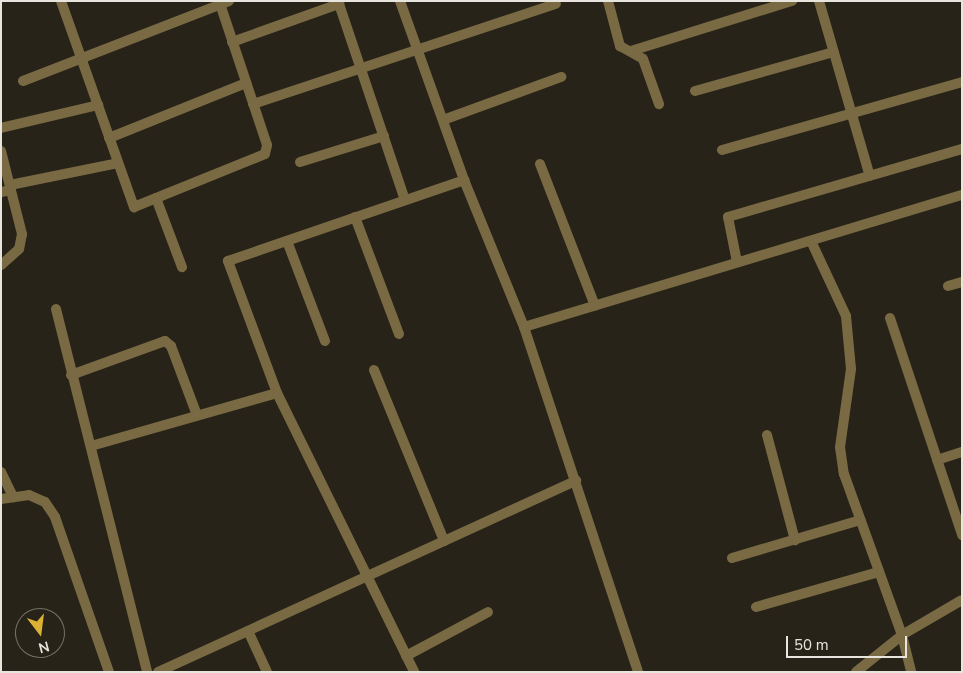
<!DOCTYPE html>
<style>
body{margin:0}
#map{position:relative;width:963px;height:673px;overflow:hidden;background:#272318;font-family:"Nunito Sans",sans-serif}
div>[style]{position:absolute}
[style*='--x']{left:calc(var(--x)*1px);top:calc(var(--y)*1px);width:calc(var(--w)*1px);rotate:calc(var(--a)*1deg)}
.minor>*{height:10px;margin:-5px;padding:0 5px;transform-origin:5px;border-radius:5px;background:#796a43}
.tertiary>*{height:10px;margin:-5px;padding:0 5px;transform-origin:5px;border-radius:5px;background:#796a43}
span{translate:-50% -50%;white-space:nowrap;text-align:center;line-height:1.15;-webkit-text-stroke:5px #272318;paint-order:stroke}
.frame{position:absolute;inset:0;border:2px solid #e8e5de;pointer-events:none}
.north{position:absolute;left:15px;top:608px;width:50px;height:50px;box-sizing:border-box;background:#272318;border:1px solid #747167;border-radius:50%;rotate:165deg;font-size:14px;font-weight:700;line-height:20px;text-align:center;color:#e8e5de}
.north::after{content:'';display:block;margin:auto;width:18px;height:22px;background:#ddb133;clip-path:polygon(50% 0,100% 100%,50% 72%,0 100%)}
.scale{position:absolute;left:786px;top:636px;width:121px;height:22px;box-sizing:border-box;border:2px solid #e8e5de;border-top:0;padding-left:6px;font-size:15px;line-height:18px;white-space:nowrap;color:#e8e5de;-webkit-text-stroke:4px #272318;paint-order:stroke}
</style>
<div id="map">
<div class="minor">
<i style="--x:61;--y:1;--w:219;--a:70.5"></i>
<i style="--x:134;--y:207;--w:141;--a:-22"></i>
<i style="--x:265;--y:154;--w:9;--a:-77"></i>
<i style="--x:267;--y:145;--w:149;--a:-108.4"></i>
<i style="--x:338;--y:1;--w:210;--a:71.4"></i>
<i style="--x:400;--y:1;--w:190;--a:70.3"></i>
<i style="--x:464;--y:180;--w:159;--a:67.8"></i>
<i style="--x:524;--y:327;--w:363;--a:71.7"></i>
<i style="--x:608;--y:1;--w:47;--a:75.1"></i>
<i style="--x:620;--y:46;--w:26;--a:29"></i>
<i style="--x:643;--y:59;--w:48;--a:70.4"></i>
<i style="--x:819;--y:1;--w:182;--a:73.8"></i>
<i style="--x:232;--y:42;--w:114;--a:-19.6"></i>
<i style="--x:631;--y:51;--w:169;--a:-17.3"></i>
<i style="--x:23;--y:81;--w:221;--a:-21.2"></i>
<i style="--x:695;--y:91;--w:144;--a:-15.7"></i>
<i style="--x:253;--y:104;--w:319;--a:-18.3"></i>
<i style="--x:443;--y:120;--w:126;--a:-20"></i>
<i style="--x:1;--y:128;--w:100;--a:-13.3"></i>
<i style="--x:109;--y:138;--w:148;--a:-21.9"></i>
<i style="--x:722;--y:150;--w:249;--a:-15.8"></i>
<i style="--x:1;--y:151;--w:86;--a:75.8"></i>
<i style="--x:22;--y:234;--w:15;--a:101"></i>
<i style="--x:19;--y:249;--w:24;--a:138"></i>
<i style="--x:300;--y:162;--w:88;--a:-17.2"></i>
<i style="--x:540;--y:164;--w:152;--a:68.8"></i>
<i style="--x:10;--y:185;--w:110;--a:-11.5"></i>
<i style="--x:1;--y:192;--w:10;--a:-11"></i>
<i style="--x:156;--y:198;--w:74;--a:69.4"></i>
<i style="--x:355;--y:217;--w:125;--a:69.4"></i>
<i style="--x:287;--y:241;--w:107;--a:69.2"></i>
<i style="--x:811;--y:241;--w:83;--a:65"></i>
<i style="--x:846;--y:316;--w:53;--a:84.6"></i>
<i style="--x:851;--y:369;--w:79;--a:98"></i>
<i style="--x:840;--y:447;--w:27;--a:82"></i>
<i style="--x:844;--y:474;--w:171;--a:70.2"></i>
<i style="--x:737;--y:262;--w:46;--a:-101.3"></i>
<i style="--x:728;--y:217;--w:244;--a:-16.2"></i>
<i style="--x:948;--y:286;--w:15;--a:-16"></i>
<i style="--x:56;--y:309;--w:374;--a:75.9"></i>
<i style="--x:890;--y:318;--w:229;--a:71.6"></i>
<i style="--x:524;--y:327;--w:457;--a:-16.8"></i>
<i style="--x:374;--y:370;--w:185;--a:67.7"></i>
<i style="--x:71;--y:375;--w:100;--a:-19.9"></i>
<i style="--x:165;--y:341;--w:8;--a:40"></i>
<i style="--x:171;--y:346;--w:74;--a:69.4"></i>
<i style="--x:277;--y:393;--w:141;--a:-110.4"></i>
<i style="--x:228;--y:261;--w:250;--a:-18.9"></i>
<i style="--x:767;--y:435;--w:109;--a:75.1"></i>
<i style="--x:91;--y:446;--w:193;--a:-15.9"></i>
<i style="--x:277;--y:393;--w:311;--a:63.8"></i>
<i style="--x:937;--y:460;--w:26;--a:-18"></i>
<i style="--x:1;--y:472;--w:28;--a:64"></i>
<i style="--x:1;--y:499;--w:28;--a:-8"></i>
<i style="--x:29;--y:495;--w:17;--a:24"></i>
<i style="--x:45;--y:502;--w:18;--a:56"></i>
<i style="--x:55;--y:517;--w:164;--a:70.8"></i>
<i style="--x:732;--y:558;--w:134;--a:-16.5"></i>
<i style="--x:756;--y:607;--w:128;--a:-15.9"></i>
<i style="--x:248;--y:631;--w:45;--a:65.1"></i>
<i style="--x:406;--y:656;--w:93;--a:-28.2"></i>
<i style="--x:158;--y:672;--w:460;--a:-24.6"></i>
</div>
<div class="tertiary">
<i style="--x:902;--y:635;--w:38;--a:76"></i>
<i style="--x:856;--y:672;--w:59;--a:-38.8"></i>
<i style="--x:902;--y:635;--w:69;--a:-30.3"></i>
</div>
<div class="frame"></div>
<div class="north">N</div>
<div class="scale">50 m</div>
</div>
